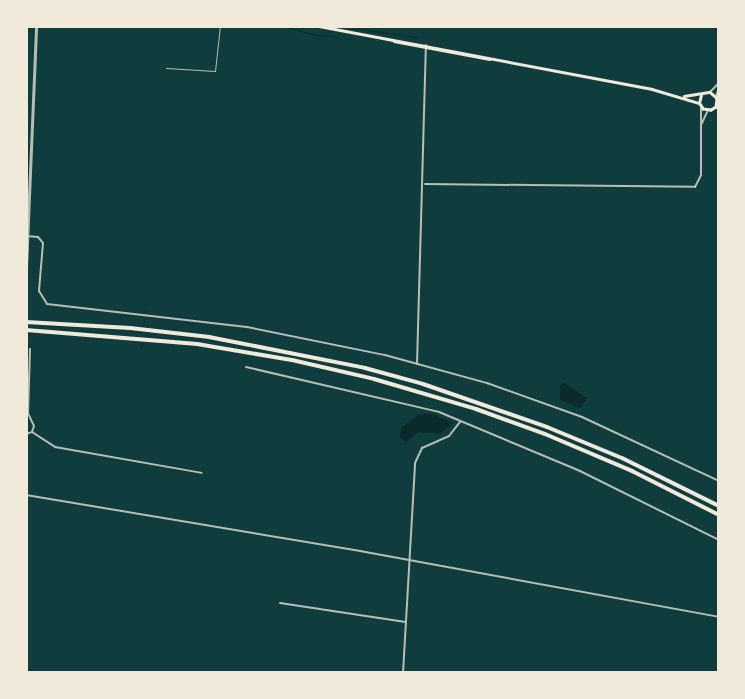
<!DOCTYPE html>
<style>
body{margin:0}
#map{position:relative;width:745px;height:699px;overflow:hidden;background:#0f3d3e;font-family:"PT Sans Narrow",sans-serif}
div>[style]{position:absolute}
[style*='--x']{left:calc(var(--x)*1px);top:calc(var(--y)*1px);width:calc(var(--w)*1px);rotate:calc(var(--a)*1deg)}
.water>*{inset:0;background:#0a2a2b}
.stream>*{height:1px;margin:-0.5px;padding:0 0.5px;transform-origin:0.5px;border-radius:0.5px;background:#0a2a2b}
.service>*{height:1px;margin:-0.5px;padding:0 0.5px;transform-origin:0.5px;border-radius:0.5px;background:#b8beb3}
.minor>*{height:2px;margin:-1px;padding:0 1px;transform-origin:1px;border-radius:1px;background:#b8beb3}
.tertiary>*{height:2.5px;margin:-1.25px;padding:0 1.25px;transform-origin:1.25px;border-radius:1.25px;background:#b8beb3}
.secondary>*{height:2.5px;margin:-1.25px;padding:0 1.25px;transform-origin:1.25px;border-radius:1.25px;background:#f1e9da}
.motorway>*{height:4px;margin:-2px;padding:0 2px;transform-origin:2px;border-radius:2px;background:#f1e9da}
span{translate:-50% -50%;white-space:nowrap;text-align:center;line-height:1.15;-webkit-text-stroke:5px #f1e9da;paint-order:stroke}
.frame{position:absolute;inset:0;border:28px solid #f1e9da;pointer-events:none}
</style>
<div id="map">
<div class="water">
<i style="clip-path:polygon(564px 383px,587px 398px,580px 408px,560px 400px,560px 386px)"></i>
<i style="clip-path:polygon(419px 414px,432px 414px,454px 423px,440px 434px,418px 432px,406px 442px,400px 438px,401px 428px)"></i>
</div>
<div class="stream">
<i style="--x:284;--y:26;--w:29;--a:16"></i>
<i style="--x:312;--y:34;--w:25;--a:7"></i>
<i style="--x:352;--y:28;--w:65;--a:8"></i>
<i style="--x:345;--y:38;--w:7;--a:8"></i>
<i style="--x:145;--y:313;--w:3;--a:-90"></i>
<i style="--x:144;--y:322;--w:3;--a:-90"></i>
<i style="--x:141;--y:348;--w:5;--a:-79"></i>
</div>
<div class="service">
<i style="--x:166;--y:68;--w:49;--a:3.5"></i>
<i style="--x:215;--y:71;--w:45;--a:-83.7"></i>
</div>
<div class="minor">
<i style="--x:710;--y:92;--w:13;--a:-45"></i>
<i style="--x:716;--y:96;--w:9;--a:-69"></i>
<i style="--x:701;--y:125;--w:17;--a:-65"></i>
<i style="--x:425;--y:184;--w:270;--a:0.6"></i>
<i style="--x:695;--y:187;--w:13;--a:-63"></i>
<i style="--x:701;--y:175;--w:68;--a:-90"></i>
<i style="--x:26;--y:236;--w:12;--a:5"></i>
<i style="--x:38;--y:237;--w:8;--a:50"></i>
<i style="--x:43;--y:243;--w:48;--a:94.8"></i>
<i style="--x:39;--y:291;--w:15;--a:58"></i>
<i style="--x:47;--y:304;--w:201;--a:6.6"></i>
<i style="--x:247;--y:327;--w:141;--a:11.5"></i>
<i style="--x:385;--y:355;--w:106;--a:15.4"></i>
<i style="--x:487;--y:383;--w:101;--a:19.7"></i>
<i style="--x:582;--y:417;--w:151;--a:25"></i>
<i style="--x:417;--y:364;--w:319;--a:-88.4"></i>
<i style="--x:246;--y:367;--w:198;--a:13.1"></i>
<i style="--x:439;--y:412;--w:153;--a:22.7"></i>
<i style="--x:580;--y:471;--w:155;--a:26.4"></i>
<i style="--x:32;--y:432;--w:27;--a:33"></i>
<i style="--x:55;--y:447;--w:149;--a:10"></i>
<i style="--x:26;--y:434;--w:6;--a:-18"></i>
<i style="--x:32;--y:432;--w:6;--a:-72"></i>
<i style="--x:34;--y:426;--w:14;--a:-115"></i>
<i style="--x:28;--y:413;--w:64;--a:-88.2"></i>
<i style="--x:26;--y:495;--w:339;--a:9.5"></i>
<i style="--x:360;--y:551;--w:365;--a:10.4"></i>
<i style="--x:280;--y:603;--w:127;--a:8.6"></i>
<i style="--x:403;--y:673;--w:210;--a:-86.7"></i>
<i style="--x:415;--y:463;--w:17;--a:-65"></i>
<i style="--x:422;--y:448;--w:30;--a:-24"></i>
<i style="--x:449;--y:436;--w:18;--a:-52"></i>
</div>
<div class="tertiary">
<i style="--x:26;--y:268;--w:242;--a:-87.6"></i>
</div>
<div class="secondary">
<i style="--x:319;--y:26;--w:339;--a:10.7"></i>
<i style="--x:652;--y:89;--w:49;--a:16.6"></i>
<i style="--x:394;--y:41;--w:97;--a:10.7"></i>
<i style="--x:684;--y:96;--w:26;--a:-9"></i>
<i style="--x:710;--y:92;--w:9;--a:41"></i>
<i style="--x:717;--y:98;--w:9;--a:96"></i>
<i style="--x:716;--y:107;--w:6;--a:149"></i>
<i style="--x:711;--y:110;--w:8;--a:-173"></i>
<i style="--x:703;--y:109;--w:7;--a:-124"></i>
<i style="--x:699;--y:103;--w:8;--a:-76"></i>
</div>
<div class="motorway">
<i style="--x:26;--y:322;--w:104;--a:3.3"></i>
<i style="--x:130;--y:328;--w:80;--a:6.5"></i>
<i style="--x:209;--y:337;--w:159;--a:11.2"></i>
<i style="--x:365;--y:368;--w:60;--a:15.4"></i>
<i style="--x:423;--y:384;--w:131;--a:19.1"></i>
<i style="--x:547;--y:427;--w:81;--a:22.5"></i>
<i style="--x:622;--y:458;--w:108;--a:26.3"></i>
<i style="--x:26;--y:330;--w:172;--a:4.7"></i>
<i style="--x:197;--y:344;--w:96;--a:9.6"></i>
<i style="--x:292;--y:360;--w:84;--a:13"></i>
<i style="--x:374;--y:379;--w:106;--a:16.4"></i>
<i style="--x:476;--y:409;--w:73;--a:19.9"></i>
<i style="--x:545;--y:434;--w:95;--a:23"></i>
<i style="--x:632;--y:471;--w:97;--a:26.8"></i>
</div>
<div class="frame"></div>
</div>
